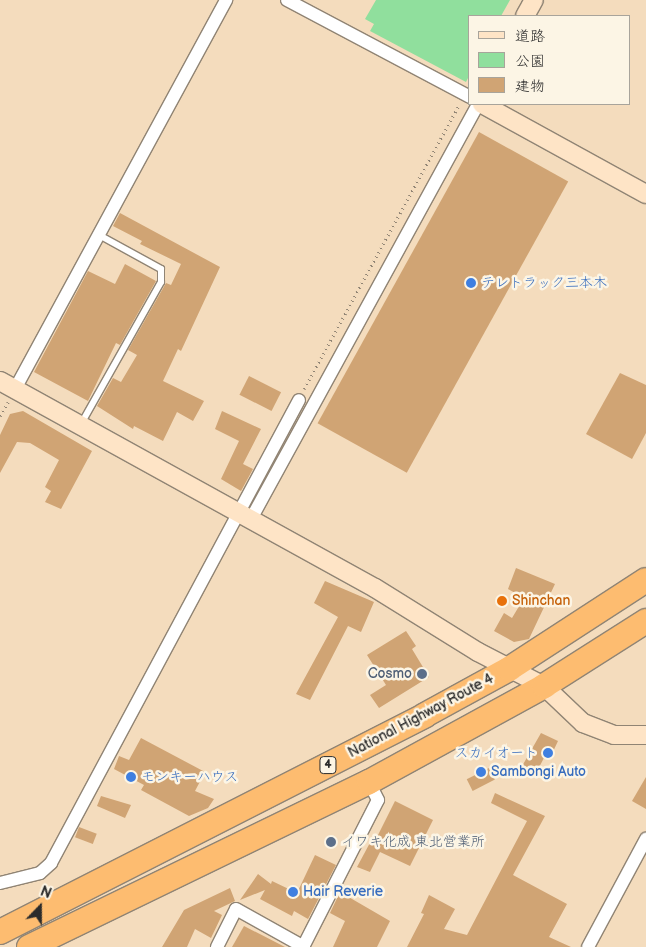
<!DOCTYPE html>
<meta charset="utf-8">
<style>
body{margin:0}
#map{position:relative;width:646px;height:947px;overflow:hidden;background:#f4dcbd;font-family:"Balsamiq Sans","Klee One",sans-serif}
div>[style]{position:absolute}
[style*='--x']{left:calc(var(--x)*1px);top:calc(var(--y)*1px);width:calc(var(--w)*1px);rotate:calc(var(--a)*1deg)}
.green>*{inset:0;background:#90df9d}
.building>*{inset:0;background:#d0a474;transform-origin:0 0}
.path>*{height:2.5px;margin-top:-1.25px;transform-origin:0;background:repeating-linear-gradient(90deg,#908474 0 1px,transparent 0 5px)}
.roads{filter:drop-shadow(1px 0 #908474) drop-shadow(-1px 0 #908474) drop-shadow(0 1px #908474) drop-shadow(0 -1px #908474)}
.lane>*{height:6px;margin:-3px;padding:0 3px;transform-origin:3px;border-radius:3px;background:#fff}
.street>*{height:12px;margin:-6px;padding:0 6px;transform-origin:6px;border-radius:6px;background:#fff}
.secondary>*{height:18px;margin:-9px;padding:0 9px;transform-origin:9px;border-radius:9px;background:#fee4c6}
.highway>*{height:24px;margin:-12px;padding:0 12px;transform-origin:12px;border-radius:12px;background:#fdbc70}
.dots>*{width:14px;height:14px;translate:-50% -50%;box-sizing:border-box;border:2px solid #fcf5e5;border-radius:50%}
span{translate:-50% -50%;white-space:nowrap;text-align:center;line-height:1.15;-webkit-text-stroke:5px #fcf5e5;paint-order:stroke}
.shield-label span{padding:1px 4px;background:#fcf5e5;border:1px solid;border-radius:4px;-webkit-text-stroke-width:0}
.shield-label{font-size:12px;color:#2b2b2b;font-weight:700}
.shop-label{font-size:14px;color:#366cbe}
.left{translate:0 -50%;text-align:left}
.right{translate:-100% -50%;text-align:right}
.food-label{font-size:14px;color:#c56008}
.service-label{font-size:14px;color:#4e5e75}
.street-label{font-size:14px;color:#2b2b2b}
.legend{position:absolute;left:468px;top:15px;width:162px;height:90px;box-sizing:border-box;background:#fcf5e5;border:1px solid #a8a49b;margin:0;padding:6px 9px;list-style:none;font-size:15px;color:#2b2b2b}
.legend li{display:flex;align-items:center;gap:10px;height:25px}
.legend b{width:25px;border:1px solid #a8a49b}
.north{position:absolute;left:15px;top:882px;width:50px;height:50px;-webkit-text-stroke:4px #fcf5e5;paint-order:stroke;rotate:22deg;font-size:14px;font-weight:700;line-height:20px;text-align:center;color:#2b2b2b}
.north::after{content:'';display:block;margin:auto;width:18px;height:22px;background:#2b2b2b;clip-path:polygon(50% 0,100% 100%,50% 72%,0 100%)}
</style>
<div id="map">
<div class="green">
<i style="clip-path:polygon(376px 0,510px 0,501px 16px,470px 16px,470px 74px,466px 82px,370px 31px,374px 24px,365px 19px)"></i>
</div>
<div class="building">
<i style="left:479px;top:132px;width:102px;height:333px;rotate:29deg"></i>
<i style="clip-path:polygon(120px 213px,220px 267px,181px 351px,178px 349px,163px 381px,204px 401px,193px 421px,177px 412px,163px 441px,134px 426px,133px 429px,97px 406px,113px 378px,121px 382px,137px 355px,128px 350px,166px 283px,171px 285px,181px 264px,140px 244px,142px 241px,113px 226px)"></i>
<i style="clip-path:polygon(125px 264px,156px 281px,120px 345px,116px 343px,88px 401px,34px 372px,88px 271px,115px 284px)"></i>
<i style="clip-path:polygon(620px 373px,646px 385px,646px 433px,632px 459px,586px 434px)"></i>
<i style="left:249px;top:376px;width:36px;height:21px;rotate:27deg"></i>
<i style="clip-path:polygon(23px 411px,92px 451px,61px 509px,45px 502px,51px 491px,45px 487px,59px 460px,30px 443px,17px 442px,0 473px,0 435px,10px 414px)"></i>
<i style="clip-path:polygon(222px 411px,261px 429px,243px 464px,253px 469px,241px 491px,221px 479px,239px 441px,215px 429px)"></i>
<i style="clip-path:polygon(516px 568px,555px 584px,529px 639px,514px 642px,494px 631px,504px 613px,512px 618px,524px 598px,508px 589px)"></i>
<i style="clip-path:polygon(325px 581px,374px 602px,361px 632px,348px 626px,310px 700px,296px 694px,338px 617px,314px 603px)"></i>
<i style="clip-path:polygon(406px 631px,416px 646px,412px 649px,429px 677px,379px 708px,370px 695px,386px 685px,367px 655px)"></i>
<i style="clip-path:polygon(541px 733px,558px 741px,550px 758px,545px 756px,535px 775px,521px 768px)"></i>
<i style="clip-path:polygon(141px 738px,205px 772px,195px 791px,214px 799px,208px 808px,189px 816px,141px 790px,144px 785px,114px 769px,119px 756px,129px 760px)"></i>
<i style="left:489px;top:768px;width:13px;height:25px;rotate:63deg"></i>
<i style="clip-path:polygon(646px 777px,646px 809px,632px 801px)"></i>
<i style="clip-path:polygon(495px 793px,545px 816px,513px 875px,567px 904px,549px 937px,571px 947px,407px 947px,424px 914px,421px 913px,429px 895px,455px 909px,444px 929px,467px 935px,527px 821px,491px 803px)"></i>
<i style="clip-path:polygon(101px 796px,131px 805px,125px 818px,97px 806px)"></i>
<i style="clip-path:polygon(395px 801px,433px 820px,410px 866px,380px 852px,370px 872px,357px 867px,372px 839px,375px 841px)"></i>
<i style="left:79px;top:827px;width:19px;height:11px;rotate:21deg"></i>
<i style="clip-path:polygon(315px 855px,336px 865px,308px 919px,294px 911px,292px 916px,260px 899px,265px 890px,240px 900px,258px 874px,271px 884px,272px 881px,297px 893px)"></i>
<i style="clip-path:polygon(230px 888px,235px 901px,214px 911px,222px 915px,211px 938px,195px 929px,187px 947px,162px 947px,184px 910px)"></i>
<i style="clip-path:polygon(340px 892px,390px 921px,377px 947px,333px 947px,345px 921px,330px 913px)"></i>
<i style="clip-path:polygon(244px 926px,285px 947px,232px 947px)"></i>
</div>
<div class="path">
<i style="--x:304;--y:389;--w:322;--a:-61.4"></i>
<i style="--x:0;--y:416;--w:16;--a:-60"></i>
</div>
<div class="roads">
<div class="lane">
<i style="--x:81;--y:424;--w:163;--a:-60.6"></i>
<i style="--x:161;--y:282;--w:13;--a:-90"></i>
<i style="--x:161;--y:269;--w:73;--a:-151.3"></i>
</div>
<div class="street">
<i style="--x:287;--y:0;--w:207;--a:27.9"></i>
<i style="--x:15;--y:389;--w:443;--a:-61.5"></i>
<i style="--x:251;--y:519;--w:473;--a:-61.3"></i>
<i style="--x:0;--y:883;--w:41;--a:-14"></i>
<i style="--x:40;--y:873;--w:15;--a:-42"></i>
<i style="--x:51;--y:863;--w:525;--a:-61.82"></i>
<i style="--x:217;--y:947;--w:42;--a:-63.4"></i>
<i style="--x:236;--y:909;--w:78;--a:29.2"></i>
<i style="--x:303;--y:947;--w:165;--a:-63"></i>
<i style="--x:378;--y:800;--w:20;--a:-117"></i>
<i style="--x:588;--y:947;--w:123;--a:-61.8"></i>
</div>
<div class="secondary">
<i style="--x:525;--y:16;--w:18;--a:-61"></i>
<i style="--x:482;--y:104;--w:187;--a:28.8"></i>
<i style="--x:0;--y:381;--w:428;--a:28.9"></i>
<i style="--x:375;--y:588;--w:121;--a:31.9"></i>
<i style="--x:478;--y:652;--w:74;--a:27.3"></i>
<i style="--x:544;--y:686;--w:54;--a:43.5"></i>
<i style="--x:583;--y:723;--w:33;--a:21"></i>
<i style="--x:614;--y:735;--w:32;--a:0"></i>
</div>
<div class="highway">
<i style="--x:0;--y:932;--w:477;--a:-27"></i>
<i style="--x:425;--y:715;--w:96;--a:-28.7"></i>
<i style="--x:509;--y:669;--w:163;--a:-33"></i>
<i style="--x:29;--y:947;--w:378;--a:-25.9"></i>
<i style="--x:369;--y:782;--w:200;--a:-28.7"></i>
<i style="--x:544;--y:686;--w:121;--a:-32.5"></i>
</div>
</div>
<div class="dots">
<i style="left:471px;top:283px;background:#3f7fe0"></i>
<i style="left:502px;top:601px;background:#e8710a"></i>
<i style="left:422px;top:674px;background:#5c6f8a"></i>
<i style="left:548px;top:753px;background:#3f7fe0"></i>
<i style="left:481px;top:772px;background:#3f7fe0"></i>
<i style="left:131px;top:777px;background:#3f7fe0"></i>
<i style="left:331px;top:842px;background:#5c6f8a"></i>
<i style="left:293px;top:892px;background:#3f7fe0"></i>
</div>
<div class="shield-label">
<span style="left:328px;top:765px">4</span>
</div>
<div class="shop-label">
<span class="left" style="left:481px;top:283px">テレトラック三本木</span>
<span class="right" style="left:538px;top:753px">スカイオート</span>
<span class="left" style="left:491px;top:772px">Sambongi Auto</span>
<span class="left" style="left:141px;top:777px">モンキーハウス</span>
<span class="left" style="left:303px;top:892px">Hair Reverie</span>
</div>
<div class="food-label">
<span class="left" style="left:512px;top:601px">Shinchan</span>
</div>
<div class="service-label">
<span class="right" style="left:412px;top:674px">Cosmo</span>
<span class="left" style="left:341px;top:842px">イワキ化成 東北営業所</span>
</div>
<div class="street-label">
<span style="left:421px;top:716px;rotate:-28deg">National Highway Route 4</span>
</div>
<ul class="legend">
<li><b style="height:6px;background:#fee4c6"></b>道路</li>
<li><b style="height:14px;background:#90df9d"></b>公園</li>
<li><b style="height:14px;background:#d0a474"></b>建物</li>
</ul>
<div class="north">N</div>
</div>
